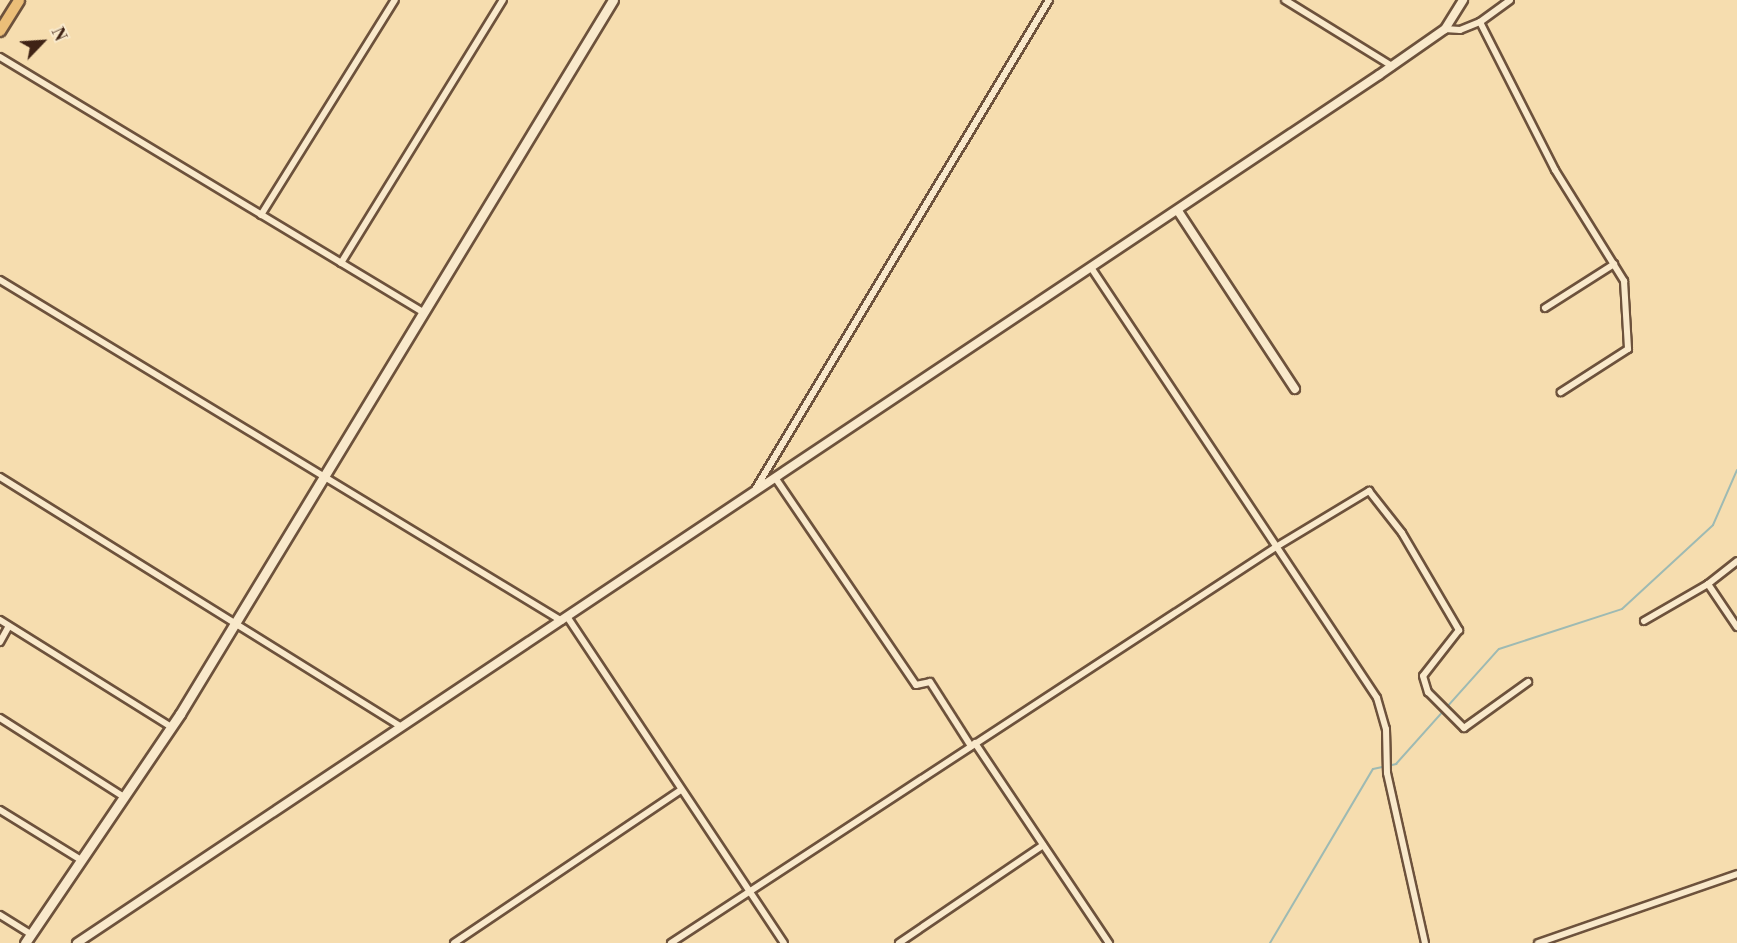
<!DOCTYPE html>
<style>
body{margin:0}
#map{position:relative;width:1737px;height:943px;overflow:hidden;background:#f6ddaf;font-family:"Libre Bodoni",serif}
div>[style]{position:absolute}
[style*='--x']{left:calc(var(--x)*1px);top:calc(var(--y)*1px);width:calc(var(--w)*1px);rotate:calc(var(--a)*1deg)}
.stream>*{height:2px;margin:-1px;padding:0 1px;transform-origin:1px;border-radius:1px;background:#9ebab3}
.roads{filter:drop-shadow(2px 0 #6d523c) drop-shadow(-2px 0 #6d523c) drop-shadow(0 2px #6d523c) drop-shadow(0 -2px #6d523c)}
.minor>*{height:6px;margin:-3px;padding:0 3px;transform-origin:3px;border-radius:3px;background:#f9e9cb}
.tertiary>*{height:8px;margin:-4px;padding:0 4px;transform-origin:4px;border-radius:4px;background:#f9e9cb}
.secondary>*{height:9px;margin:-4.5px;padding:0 4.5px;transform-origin:4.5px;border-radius:4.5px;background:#f9e9cb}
.trunk>*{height:10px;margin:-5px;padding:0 5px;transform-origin:5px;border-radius:5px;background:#ebbe78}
span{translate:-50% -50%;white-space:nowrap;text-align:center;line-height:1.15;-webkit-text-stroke:4.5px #f9e9cb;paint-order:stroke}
.north{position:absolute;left:12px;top:12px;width:60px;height:60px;-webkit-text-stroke:4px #f9e9cb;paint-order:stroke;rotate:65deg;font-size:16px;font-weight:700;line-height:24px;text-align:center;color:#3f2315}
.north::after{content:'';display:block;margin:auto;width:21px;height:27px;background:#3f2315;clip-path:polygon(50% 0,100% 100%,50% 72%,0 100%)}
</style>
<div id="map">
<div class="stream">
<i style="--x:1270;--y:943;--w:202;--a:-59.4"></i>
<i style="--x:1373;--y:769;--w:24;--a:-12"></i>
<i style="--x:1396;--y:764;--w:154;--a:-48.2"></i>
<i style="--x:1499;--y:649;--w:129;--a:-18"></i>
<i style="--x:1622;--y:609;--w:124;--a:-42.7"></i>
<i style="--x:1713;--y:525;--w:60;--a:-66.4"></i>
</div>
<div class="roads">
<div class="minor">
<i style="--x:1285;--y:0;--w:126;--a:31.7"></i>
<i style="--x:1480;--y:22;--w:166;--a:63.1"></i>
<i style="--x:1555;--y:170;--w:131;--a:58.1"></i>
<i style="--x:1624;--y:281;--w:68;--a:86.6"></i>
<i style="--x:1628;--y:349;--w:80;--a:147.3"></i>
<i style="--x:1445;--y:29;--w:15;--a:4"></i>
<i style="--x:1460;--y:30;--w:22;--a:-22"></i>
<i style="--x:1480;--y:22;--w:37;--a:-36"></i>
<i style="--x:0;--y:57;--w:494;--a:31.1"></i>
<i style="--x:261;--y:215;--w:253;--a:-58.1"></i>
<i style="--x:341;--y:263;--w:309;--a:-58.4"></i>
<i style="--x:1092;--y:269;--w:515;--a:56.4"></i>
<i style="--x:1377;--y:698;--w:32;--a:74"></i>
<i style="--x:1386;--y:729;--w:44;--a:88.7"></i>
<i style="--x:1387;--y:773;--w:174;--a:77.4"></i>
<i style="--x:0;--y:280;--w:657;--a:31.25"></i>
<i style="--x:1545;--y:308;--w:82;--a:-32.5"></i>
<i style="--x:0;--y:477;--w:473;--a:31.9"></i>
<i style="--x:776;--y:479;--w:249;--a:55.8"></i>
<i style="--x:916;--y:685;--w:14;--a:-12"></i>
<i style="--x:930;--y:682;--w:76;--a:57.4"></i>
<i style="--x:756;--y:488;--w:569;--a:-59.02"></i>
<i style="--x:1708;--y:584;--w:52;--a:56"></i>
<i style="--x:568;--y:618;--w:390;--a:56.4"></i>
<i style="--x:0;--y:620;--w:202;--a:32"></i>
<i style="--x:1644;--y:621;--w:74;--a:-30"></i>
<i style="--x:1708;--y:584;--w:37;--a:-38"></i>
<i style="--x:0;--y:642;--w:18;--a:-61"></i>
<i style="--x:0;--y:718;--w:147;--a:32.5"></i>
<i style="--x:975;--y:743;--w:241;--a:56.2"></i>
<i style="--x:0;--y:810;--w:95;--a:31.7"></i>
<i style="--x:0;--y:915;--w:36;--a:32"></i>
<i style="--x:454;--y:943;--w:274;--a:-34"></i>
<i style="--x:671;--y:943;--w:723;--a:-33.21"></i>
<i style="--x:1276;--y:547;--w:109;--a:-31.1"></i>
<i style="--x:1369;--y:491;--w:53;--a:51.8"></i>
<i style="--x:1402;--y:533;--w:113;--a:59.6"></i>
<i style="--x:1459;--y:630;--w:58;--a:128"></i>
<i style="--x:1423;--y:676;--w:17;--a:73"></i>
<i style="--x:1428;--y:692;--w:51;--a:45"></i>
<i style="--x:1464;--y:728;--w:79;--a:-35.7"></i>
<i style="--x:899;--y:943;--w:174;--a:-34.2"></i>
<i style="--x:1538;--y:943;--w:211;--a:-19.1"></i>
</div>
<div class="tertiary">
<i style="--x:1178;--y:211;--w:213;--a:56.7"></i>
<i style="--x:77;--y:943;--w:1565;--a:-33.69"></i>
<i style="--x:1379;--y:75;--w:80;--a:-34.9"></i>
<i style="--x:1445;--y:29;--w:34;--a:-58"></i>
</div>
<div class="secondary">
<i style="--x:25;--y:943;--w:277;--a:-55.9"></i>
<i style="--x:180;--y:714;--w:835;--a:-58.77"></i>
</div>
<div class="trunk">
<i style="--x:0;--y:31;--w:36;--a:-58"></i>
</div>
</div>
<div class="north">N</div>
</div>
